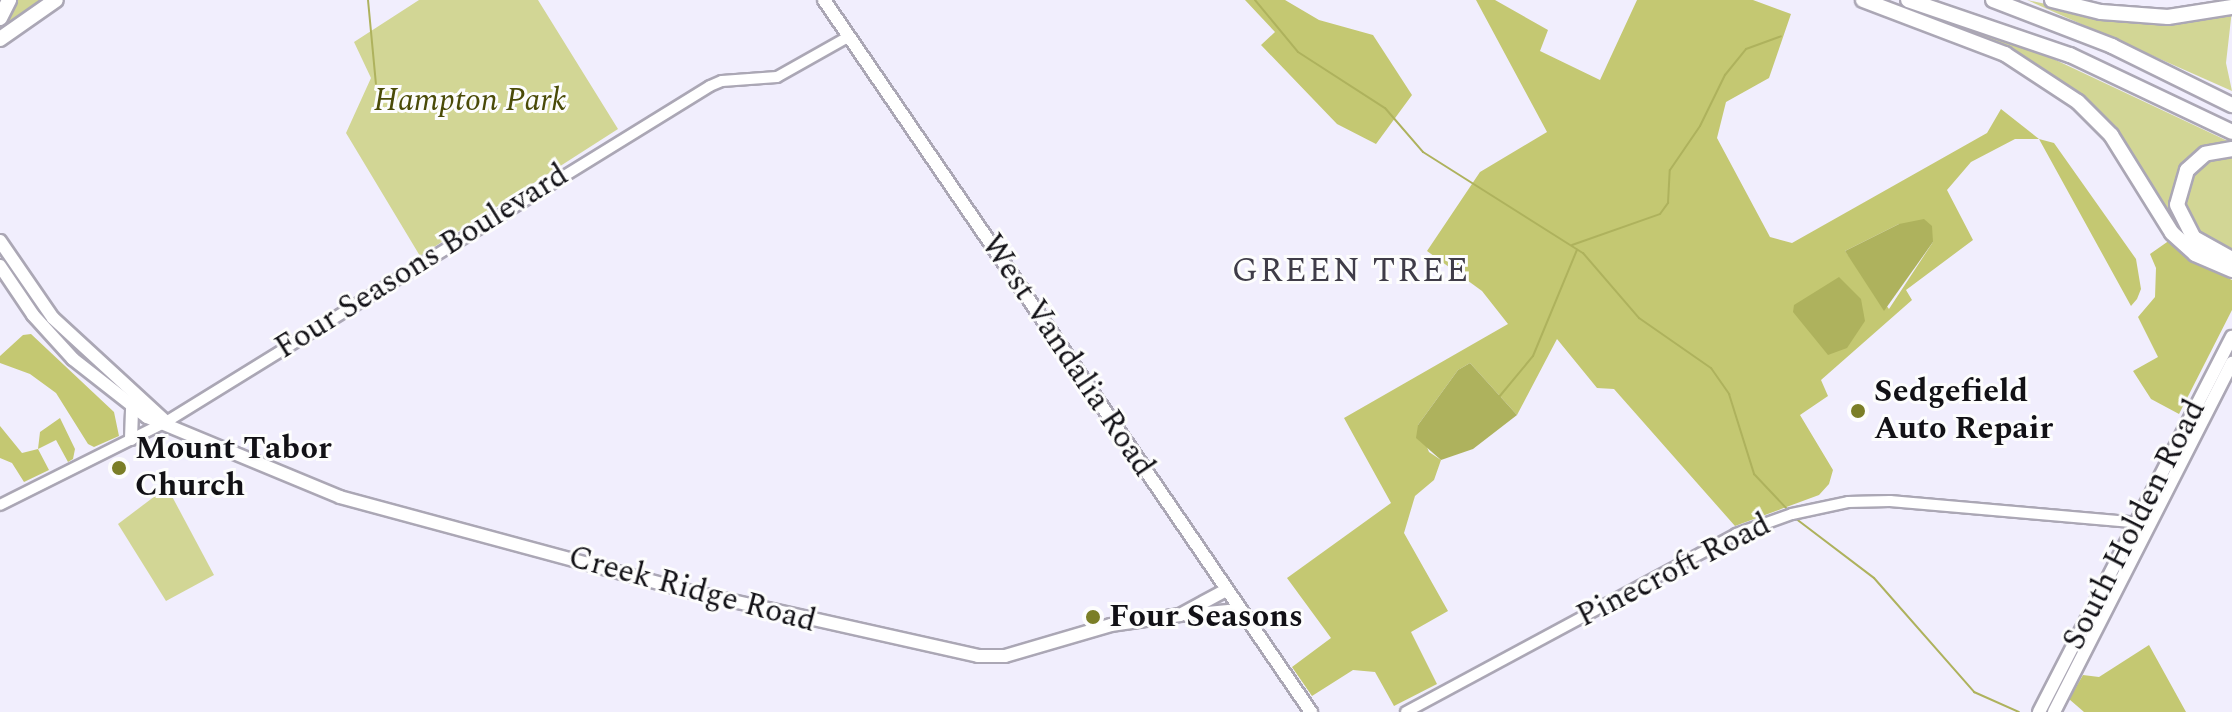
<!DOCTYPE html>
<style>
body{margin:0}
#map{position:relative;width:2232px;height:712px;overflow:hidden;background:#f1eefd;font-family:Spectral,serif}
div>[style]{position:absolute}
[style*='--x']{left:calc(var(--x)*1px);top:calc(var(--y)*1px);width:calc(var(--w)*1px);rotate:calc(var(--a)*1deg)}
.green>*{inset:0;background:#d2d695}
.forest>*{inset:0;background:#c4c872}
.water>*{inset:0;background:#aeb25d}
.stream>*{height:2px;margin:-1px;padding:0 1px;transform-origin:1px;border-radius:1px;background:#aeb25d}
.roads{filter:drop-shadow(2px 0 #aba7b5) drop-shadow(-2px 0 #aba7b5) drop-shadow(0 2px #aba7b5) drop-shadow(0 -2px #aba7b5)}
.minor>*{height:10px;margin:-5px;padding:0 5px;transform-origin:5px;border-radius:5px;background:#fff}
.major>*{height:12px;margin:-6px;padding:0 6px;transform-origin:6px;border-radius:6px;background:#fff}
.highway>*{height:14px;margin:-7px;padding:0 7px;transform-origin:7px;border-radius:7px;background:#fff}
.dots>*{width:22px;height:22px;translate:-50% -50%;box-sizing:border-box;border:4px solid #fdfdfd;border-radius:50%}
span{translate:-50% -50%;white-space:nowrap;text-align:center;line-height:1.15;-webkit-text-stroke:6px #fdfdfd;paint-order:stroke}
.park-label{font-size:32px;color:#4a4b08;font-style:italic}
.street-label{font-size:32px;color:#121116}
.poi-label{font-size:32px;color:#121116;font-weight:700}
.left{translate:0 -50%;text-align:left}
.neighbourhood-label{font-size:34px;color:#3f3c48;letter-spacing:2px}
</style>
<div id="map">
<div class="green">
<i style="clip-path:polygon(15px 0,48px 0,0 32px,0 24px)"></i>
<i style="clip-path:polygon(419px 0,538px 0,618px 129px,420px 256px,346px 133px,371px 78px,354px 42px)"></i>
<i style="clip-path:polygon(2027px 0,2110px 18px,2232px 10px,2226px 63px,2232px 91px)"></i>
<i style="clip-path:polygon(1907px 9px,2045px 55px,2232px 143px,2180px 169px,2174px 185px,2174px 214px,2169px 218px,2082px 99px)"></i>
<i style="clip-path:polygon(2232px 153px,2232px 253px,2201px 238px,2185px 218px,2182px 193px,2186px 179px,2205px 159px)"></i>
<i style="clip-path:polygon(167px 487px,214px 575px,166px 601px,118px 524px)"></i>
</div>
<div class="forest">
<i style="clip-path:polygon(1245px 0,1285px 0,1319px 20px,1373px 35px,1412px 95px,1376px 144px,1337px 124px,1261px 45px,1275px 32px)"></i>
<i style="clip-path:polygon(evenodd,1476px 0,1495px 0,1548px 30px,1540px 51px,1600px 80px,1637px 0,1753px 0,1791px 14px,1769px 78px,1726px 102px,1717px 138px,1770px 237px,1792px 243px,1987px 133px,2001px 109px,2039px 139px,2054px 143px,2136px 259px,2141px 289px,2137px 299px,2131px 306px,2039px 139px,2015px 139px,1971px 162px,1947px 190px,1973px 240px,1906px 290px,1912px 300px,1821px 380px,1828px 396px,1800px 415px,1833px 470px,1829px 484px,1819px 495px,1735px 526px,1614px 389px,1597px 388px,1557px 339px,1517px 415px,1470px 363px,1458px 370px,1418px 425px,1429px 452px,1441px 460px,1434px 480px,1415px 496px,1404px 533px,1448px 611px,1411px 632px,1437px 684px,1394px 706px,1375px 672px,1353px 670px,1312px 696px,1292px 667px,1331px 638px,1287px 578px,1391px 503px,1344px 418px,1508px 324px,1482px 291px,1427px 251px,1480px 172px,1547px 132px,1476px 0,1899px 224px,1933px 242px,1889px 309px,1845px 251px,1899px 224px)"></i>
<i style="clip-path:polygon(2170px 240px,2194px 261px,2232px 280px,2232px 310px,2179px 414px,2151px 399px,2133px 371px,2158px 357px,2138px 317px,2155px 297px,2156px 268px,2150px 254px)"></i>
<i style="clip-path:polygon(31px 334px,114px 412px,119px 436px,94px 447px,88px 444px,56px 393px,30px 374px,0 363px,0 356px,23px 335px)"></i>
<i style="clip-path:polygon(60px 418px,75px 449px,73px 459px,68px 462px,56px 440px,38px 449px,49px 470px,24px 482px,12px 463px,0 458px,0 426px,22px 453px,38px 449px,40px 432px)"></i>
<i style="clip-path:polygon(2149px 645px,2186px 712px,2084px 712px,2069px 699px,2083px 675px,2099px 677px)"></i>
</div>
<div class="water">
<i style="clip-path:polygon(1924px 219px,1932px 226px,1933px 242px,1884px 311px,1845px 251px,1899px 224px)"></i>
<i style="clip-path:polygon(1839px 277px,1861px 299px,1865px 321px,1847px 348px,1828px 355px,1793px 312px,1794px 305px)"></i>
<i style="clip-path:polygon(1470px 363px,1517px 415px,1473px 449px,1441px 460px,1416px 438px,1418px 425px,1458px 370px)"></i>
</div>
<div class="stream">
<i style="--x:368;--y:0;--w:84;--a:84.6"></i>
<i style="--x:1255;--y:0;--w:67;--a:50.4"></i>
<i style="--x:1298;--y:52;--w:103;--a:32.8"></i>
<i style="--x:1385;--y:108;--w:58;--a:49.2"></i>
<i style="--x:1423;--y:152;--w:189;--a:32.3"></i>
<i style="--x:1583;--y:253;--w:86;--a:49.3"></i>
<i style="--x:1639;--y:318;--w:88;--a:34.8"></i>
<i style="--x:1711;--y:368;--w:32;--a:55"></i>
<i style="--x:1729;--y:394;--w:84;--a:72.6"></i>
<i style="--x:1754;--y:474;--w:50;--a:46.6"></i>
<i style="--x:1572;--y:245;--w:93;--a:-19.4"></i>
<i style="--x:1660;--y:214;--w:14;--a:-54"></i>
<i style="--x:1668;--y:203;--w:33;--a:-87"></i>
<i style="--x:1670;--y:170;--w:53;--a:-55.7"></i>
<i style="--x:1700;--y:126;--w:57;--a:-63.9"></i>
<i style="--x:1725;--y:75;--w:33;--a:-51"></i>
<i style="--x:1746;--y:49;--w:37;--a:-20"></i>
<i style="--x:1499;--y:397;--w:53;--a:-50.3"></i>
<i style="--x:1533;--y:356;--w:115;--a:-67.5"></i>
<i style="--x:1795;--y:518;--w:99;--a:37.2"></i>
<i style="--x:1874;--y:578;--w:152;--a:48.7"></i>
<i style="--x:1974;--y:692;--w:49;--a:24"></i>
</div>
<div class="roads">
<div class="minor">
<i style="--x:0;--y:505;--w:186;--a:-26.6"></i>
<i style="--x:166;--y:422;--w:639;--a:-31.7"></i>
<i style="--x:710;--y:86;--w:13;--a:-23"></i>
<i style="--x:722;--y:81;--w:55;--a:-4.2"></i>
<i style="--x:777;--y:77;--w:81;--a:-29.4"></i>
<i style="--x:1406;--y:712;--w:375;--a:-28.3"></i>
<i style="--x:1736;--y:534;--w:59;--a:-19.7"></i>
<i style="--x:1792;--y:514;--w:57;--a:-12.1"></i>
<i style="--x:1848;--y:502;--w:42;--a:-1.4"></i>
<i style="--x:1890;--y:501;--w:254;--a:5"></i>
</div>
<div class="major">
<i style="--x:824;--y:0;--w:863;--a:55.63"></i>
<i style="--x:0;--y:241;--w:93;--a:55.5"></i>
<i style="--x:53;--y:318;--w:154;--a:42.6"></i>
<i style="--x:0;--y:266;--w:59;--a:56"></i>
<i style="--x:33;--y:315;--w:59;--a:47.7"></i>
<i style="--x:73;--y:359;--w:94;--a:38.1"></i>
<i style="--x:147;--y:417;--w:209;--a:22.5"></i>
<i style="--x:340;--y:497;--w:370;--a:15.1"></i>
<i style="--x:697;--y:593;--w:288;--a:12.6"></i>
<i style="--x:978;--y:656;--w:27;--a:0"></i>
<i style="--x:1005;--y:656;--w:110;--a:-16.3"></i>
<i style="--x:1111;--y:625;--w:70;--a:-8.2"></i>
<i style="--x:1180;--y:615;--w:52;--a:-28.5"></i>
<i style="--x:131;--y:439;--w:32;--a:-88"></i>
<i style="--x:1187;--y:615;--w:52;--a:-5.5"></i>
<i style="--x:2039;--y:712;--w:422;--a:-62.8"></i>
<i style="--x:2054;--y:712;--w:392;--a:-63"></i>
</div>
<div class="highway">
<i style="--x:1863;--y:0;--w:152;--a:20.8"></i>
<i style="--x:2005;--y:54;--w:87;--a:33.3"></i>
<i style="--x:2078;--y:102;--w:47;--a:45"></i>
<i style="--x:2111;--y:135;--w:115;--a:58.1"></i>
<i style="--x:2172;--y:233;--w:31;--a:42"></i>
<i style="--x:2195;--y:254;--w:40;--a:23.4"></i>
<i style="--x:1908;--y:0;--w:171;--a:18.8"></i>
<i style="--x:2070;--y:55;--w:179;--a:25.4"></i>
<i style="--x:1993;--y:0;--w:128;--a:21.1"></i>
<i style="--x:2112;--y:46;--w:134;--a:26.2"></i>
<i style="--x:2052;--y:0;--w:50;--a:13.8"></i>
<i style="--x:2101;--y:12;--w:67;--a:4.3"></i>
<i style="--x:2168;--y:17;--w:65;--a:-8.9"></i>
<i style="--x:0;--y:18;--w:20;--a:-63"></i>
<i style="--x:0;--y:39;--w:68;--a:-34.9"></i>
<i style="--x:2232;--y:149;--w:27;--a:170"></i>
<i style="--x:2205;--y:154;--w:24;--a:138"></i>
<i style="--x:2187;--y:170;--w:36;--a:106"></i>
<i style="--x:2177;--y:205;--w:37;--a:63"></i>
<i style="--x:2194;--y:238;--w:43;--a:28.9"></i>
</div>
</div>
<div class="dots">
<i style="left:1858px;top:411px;background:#7b7e27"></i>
<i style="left:119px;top:468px;background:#7b7e27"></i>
<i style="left:1093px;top:617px;background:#7b7e27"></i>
</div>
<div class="park-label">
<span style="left:470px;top:101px">Hampton Park</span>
</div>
<div class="street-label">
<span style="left:422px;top:262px;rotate:-32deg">Four Seasons Boulevard</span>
<span style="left:1067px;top:356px;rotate:56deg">West Vandalia Road</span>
<span style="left:2135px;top:525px;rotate:-63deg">South Holden Road</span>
<span style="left:1674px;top:571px;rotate:-27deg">Pinecroft Road</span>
<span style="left:692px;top:590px;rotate:15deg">Creek Ridge Road</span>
</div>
<div class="poi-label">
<span class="left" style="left:1874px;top:411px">Sedgefield<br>Auto Repair</span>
<span class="left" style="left:135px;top:468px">Mount Tabor<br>Church</span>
<span class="left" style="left:1109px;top:617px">Four Seasons</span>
</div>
<div class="neighbourhood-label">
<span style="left:1351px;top:272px">GREEN TREE</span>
</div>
</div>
